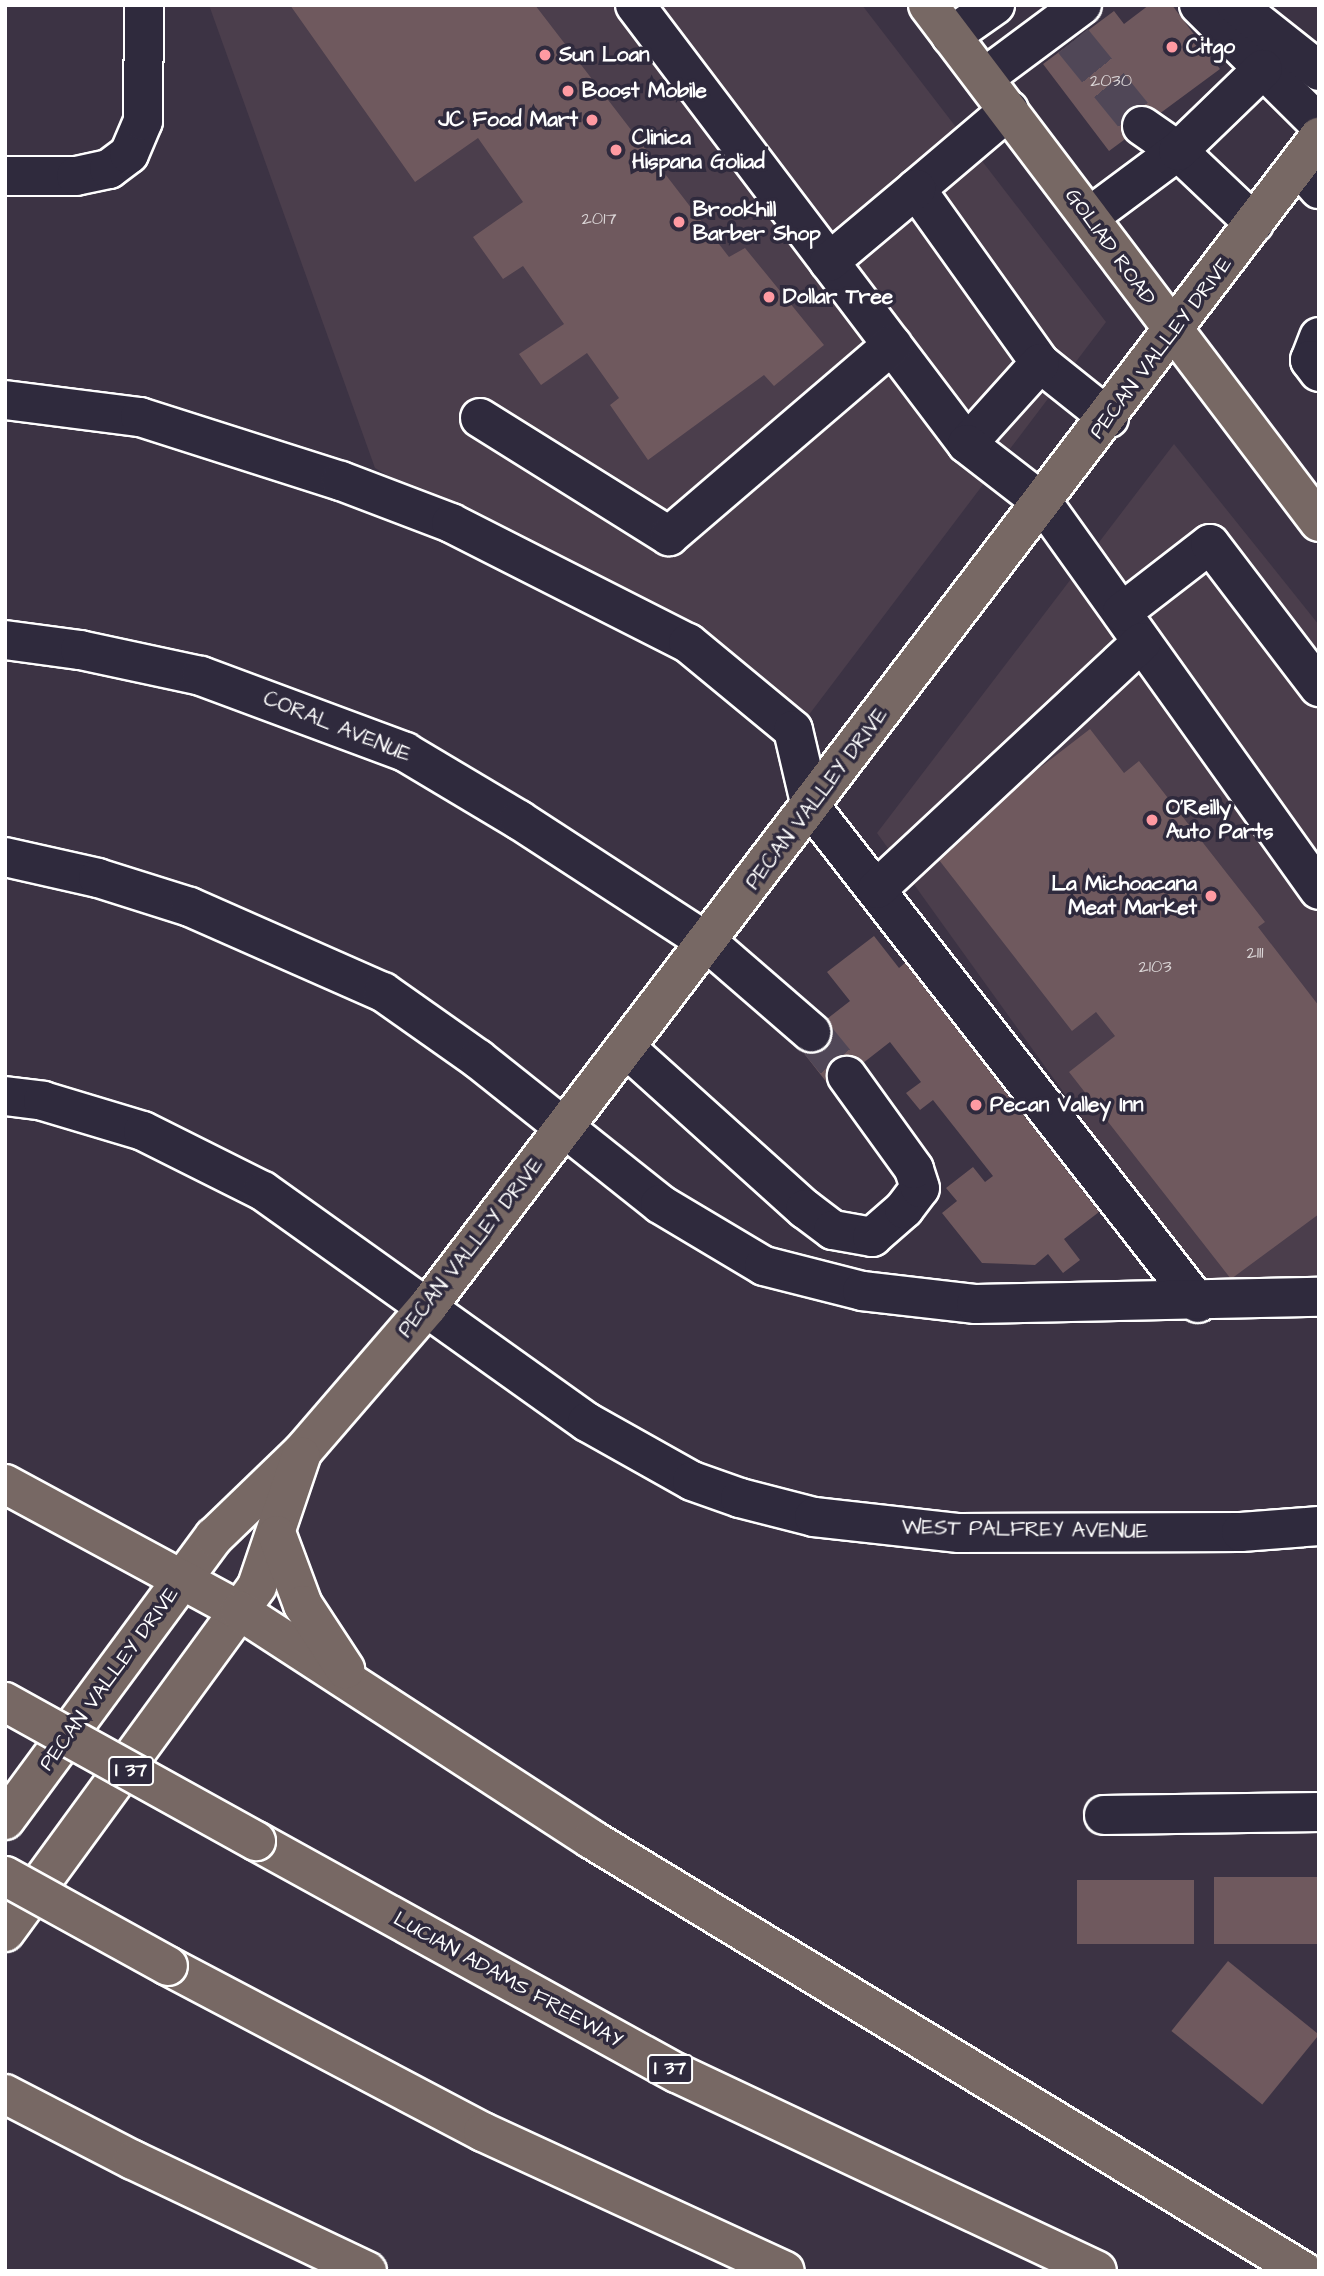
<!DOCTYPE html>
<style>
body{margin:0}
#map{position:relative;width:1324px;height:2276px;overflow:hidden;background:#3c3344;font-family:"Architects Daughter",sans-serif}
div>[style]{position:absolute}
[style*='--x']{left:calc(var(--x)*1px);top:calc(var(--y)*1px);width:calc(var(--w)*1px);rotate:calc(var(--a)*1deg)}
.built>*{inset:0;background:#4b3e4c}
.building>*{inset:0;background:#6f595e;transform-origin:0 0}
.minor-tunnel>*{height:38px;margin-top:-19px;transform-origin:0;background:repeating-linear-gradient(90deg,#504757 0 38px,transparent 0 57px)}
.roads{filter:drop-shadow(2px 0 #fff) drop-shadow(-2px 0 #fff) drop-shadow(0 2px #fff) drop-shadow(0 -2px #fff)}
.minor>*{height:38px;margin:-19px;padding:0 19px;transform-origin:19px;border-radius:19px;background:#2f2a3d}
.major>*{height:38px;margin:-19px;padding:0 19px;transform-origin:19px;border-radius:19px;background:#776864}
.highway>*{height:38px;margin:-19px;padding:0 19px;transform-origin:19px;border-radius:19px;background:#776864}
.bridges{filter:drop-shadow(2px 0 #fff) drop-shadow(-2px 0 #fff) drop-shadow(0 2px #fff) drop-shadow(0 -2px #fff)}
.highway-bridge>*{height:38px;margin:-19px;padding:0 19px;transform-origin:19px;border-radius:19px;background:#776864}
.dots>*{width:19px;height:19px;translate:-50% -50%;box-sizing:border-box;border:4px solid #2f2a3d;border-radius:50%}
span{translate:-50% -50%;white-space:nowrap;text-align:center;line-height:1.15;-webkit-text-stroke:7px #2f2a3d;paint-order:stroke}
.number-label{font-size:18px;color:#dbd6d7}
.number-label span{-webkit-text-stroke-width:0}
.shield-label span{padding:2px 5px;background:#2f2a3d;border:2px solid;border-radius:5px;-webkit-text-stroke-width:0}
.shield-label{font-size:19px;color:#fff;font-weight:700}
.poi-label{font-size:21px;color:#fff;font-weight:700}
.left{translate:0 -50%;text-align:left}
.right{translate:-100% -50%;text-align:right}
.street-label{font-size:21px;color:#fff}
.frame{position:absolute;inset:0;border:7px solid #fff;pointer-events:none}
</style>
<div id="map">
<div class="built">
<i style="clip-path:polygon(209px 5px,862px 5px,1106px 322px,805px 720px,375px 468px)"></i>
<i style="clip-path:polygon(1174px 444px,1319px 625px,1319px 1279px,1200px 1282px,877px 833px)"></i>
</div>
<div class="building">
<i style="clip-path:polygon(290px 5px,535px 5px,729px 257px,745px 248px,824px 345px,774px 386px,764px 375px,648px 460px,610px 405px,619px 398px,587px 353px,541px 385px,519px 354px,564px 324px,523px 266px,503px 279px,473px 237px,523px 202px,478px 138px,415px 182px)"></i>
<i style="clip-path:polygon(1149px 5px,1172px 5px,1220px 69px,1109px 151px,1043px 64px,1114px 11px,1124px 24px)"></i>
<i style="clip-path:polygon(1090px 729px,1124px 773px,1139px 761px,1265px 922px,1258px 927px,1319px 1006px,1319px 1214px,1231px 1279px,1069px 1072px,1115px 1036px,1096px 1012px,1072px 1031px,932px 851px)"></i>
<i style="clip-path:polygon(874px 936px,899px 968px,905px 963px,1099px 1212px,1064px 1239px,1080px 1260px,1063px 1273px,1048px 1254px,1035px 1265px,982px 1263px,942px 1213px,957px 1201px,946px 1188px,973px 1167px,985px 1182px,993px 1176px,933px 1100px,920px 1110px,906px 1093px,921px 1082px,890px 1042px,831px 1088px,796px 1043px,850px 1001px,827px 972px)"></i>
<i style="left:1214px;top:1877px;width:105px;height:67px"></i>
<i style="left:1077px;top:1880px;width:117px;height:64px"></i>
<i style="left:1228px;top:1961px;width:117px;height:90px;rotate:39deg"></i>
</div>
<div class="minor-tunnel">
<i style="--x:1073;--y:41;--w:109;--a:50.9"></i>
<i style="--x:811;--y:1032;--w:57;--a:50.7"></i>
</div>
<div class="roads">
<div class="minor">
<i style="--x:635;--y:5;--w:550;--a:52.9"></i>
<i style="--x:1199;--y:5;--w:169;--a:44.8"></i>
<i style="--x:1236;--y:5;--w:106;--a:38.5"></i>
<i style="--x:951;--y:36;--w:54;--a:-35.2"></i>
<i style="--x:984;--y:78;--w:122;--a:-36.7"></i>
<i style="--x:1009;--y:110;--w:122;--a:139.7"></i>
<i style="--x:916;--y:189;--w:214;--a:54.5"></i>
<i style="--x:1142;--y:126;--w:44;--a:34.8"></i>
<i style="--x:1178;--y:151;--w:105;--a:43.5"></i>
<i style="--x:1298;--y:165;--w:32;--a:49"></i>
<i style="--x:5;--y:176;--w:71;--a:0"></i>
<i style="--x:76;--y:176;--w:34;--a:-12"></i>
<i style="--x:109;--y:169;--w:25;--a:-37"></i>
<i style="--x:129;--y:154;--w:36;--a:-67"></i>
<i style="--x:143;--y:121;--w:116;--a:-89.5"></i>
<i style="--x:1089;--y:217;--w:111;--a:-36.6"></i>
<i style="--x:1178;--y:151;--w:118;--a:-44"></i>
<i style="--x:829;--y:262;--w:114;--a:-40"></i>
<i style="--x:1319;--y:337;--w:25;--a:111"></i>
<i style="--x:1310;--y:360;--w:15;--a:53"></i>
<i style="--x:5;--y:400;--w:136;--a:7.2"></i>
<i style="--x:140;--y:417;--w:211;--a:17.7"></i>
<i style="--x:341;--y:481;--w:118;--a:20.9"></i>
<i style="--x:451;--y:523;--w:266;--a:26.9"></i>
<i style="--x:688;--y:643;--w:136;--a:39.6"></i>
<i style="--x:793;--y:730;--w:79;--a:76.8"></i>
<i style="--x:811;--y:807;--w:629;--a:52.04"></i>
<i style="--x:480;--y:418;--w:223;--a:32"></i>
<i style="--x:669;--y:536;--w:294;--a:-40.6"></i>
<i style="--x:1109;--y:418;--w:88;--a:-141.4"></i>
<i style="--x:1040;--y:363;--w:109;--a:132"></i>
<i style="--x:967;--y:444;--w:96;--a:37.8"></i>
<i style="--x:1043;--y:503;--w:475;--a:54.5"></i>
<i style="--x:1122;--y:612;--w:111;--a:-37.7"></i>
<i style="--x:1210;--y:544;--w:180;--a:52.7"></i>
<i style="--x:5;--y:640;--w:76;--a:7.6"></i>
<i style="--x:80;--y:650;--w:124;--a:12.1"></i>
<i style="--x:201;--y:676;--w:218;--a:20.4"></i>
<i style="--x:405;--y:752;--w:133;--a:30.8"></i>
<i style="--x:519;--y:820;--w:224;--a:33"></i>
<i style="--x:707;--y:942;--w:138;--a:40.9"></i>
<i style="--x:5;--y:857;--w:95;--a:12.7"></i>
<i style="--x:98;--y:878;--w:96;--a:17.5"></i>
<i style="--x:190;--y:907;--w:211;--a:23.8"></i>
<i style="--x:383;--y:992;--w:116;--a:35.2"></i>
<i style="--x:478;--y:1059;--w:233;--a:38.5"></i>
<i style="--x:660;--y:1204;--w:121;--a:30.8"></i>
<i style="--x:764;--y:1266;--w:101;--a:14.3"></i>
<i style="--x:862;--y:1291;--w:115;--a:6.5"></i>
<i style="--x:976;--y:1304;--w:343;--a:-1.2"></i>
<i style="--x:877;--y:889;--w:362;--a:-43"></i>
<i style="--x:626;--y:1048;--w:241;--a:42"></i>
<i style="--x:805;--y:1209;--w:35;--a:37"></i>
<i style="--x:833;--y:1230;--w:40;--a:10"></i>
<i style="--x:872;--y:1237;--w:43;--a:-41.2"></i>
<i style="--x:904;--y:1209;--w:26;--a:-53"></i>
<i style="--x:920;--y:1188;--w:20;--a:-108"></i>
<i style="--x:914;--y:1169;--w:115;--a:-125.8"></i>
<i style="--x:5;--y:1096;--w:38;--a:7"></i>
<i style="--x:43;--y:1101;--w:104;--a:16.7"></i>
<i style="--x:143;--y:1131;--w:134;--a:26.6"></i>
<i style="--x:263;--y:1191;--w:398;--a:35.5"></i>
<i style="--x:587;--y:1422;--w:120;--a:29.3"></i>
<i style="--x:692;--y:1481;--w:51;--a:19.5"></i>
<i style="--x:740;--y:1498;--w:76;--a:14.4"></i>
<i style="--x:814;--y:1517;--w:146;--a:6.3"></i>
<i style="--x:959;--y:1533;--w:282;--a:-0.2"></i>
<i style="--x:1241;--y:1532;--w:78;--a:-4.4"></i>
<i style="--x:1104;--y:1815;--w:215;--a:-0.8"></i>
</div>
<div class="major">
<i style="--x:928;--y:5;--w:648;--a:52.9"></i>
<i style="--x:5;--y:1820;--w:352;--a:-53.6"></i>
<i style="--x:214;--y:1537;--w:124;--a:-44"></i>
<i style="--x:303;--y:1451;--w:191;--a:-49.2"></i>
<i style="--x:428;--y:1306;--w:1470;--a:-52.69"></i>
<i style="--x:5;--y:1932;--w:428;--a:-53.9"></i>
<i style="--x:257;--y:1586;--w:137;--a:-71.3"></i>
</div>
<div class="highway">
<i style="--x:5;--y:1484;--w:267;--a:28.4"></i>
<i style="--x:240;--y:1611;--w:419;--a:33"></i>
<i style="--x:591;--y:1839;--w:833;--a:31.25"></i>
<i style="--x:277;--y:1535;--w:75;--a:69.6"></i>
<i style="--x:303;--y:1605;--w:77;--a:56.7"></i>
<i style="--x:256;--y:1841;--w:481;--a:28.9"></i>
<i style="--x:677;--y:2073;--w:464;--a:25.2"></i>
<i style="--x:168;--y:1966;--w:356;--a:27.8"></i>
<i style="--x:483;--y:2132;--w:332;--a:24.7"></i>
<i style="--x:5;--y:2094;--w:144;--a:27.3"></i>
<i style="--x:133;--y:2160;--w:259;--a:25.4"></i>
</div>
</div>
<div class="bridges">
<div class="highway-bridge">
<i style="--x:5;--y:1702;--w:287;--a:29"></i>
<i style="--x:5;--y:1876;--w:186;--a:28.9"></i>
</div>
</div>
<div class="dots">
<i style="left:1172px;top:47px;background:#ff9aa2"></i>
<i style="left:545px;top:55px;background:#ff9aa2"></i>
<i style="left:568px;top:91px;background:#ff9aa2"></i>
<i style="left:592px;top:120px;background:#ff9aa2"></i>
<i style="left:616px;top:150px;background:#ff9aa2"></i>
<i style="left:679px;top:222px;background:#ff9aa2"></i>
<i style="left:769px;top:297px;background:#ff9aa2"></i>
<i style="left:1152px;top:820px;background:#ff9aa2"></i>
<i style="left:1211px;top:896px;background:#ff9aa2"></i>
<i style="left:976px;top:1105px;background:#ff9aa2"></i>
</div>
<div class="number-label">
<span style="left:1111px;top:81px">2030</span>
<span style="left:599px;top:219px">2017</span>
<span style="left:1255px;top:953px">2111</span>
<span style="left:1155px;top:967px">2103</span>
</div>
<div class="shield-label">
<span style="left:131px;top:1771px">I 37</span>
<span style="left:670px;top:2069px">I 37</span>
</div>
<div class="poi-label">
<span class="left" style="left:1186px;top:47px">Citgo</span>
<span class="left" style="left:559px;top:55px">Sun Loan</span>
<span class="left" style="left:582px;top:91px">Boost Mobile</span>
<span class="right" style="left:578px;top:120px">JC Food Mart</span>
<span class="left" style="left:632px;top:150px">Clinica<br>Hispana Goliad</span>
<span class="left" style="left:693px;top:222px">Brookhill<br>Barber Shop</span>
<span class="left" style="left:783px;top:297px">Dollar Tree</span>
<span class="left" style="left:1166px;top:820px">O'Reilly<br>Auto Parts</span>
<span class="right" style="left:1197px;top:896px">La Michoacana<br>Meat Market</span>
<span class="left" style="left:990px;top:1105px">Pecan Valley Inn</span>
</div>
<div class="street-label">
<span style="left:1110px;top:247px;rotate:54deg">GOLIAD ROAD</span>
<span style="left:1161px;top:348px;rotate:-53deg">PECAN VALLEY DRIVE</span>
<span style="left:337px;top:727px;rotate:22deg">CORAL AVENUE</span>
<span style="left:817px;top:799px;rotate:-53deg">PECAN VALLEY DRIVE</span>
<span style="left:471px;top:1248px;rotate:-52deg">PECAN VALLEY DRIVE</span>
<span style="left:1025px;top:1530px;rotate:1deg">WEST PALFREY AVENUE</span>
<span style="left:109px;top:1679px;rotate:-54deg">PECAN VALLEY DRIVE</span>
<span style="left:508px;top:1980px;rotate:29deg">LUCIAN ADAMS FREEWAY</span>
</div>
<div class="frame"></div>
</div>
